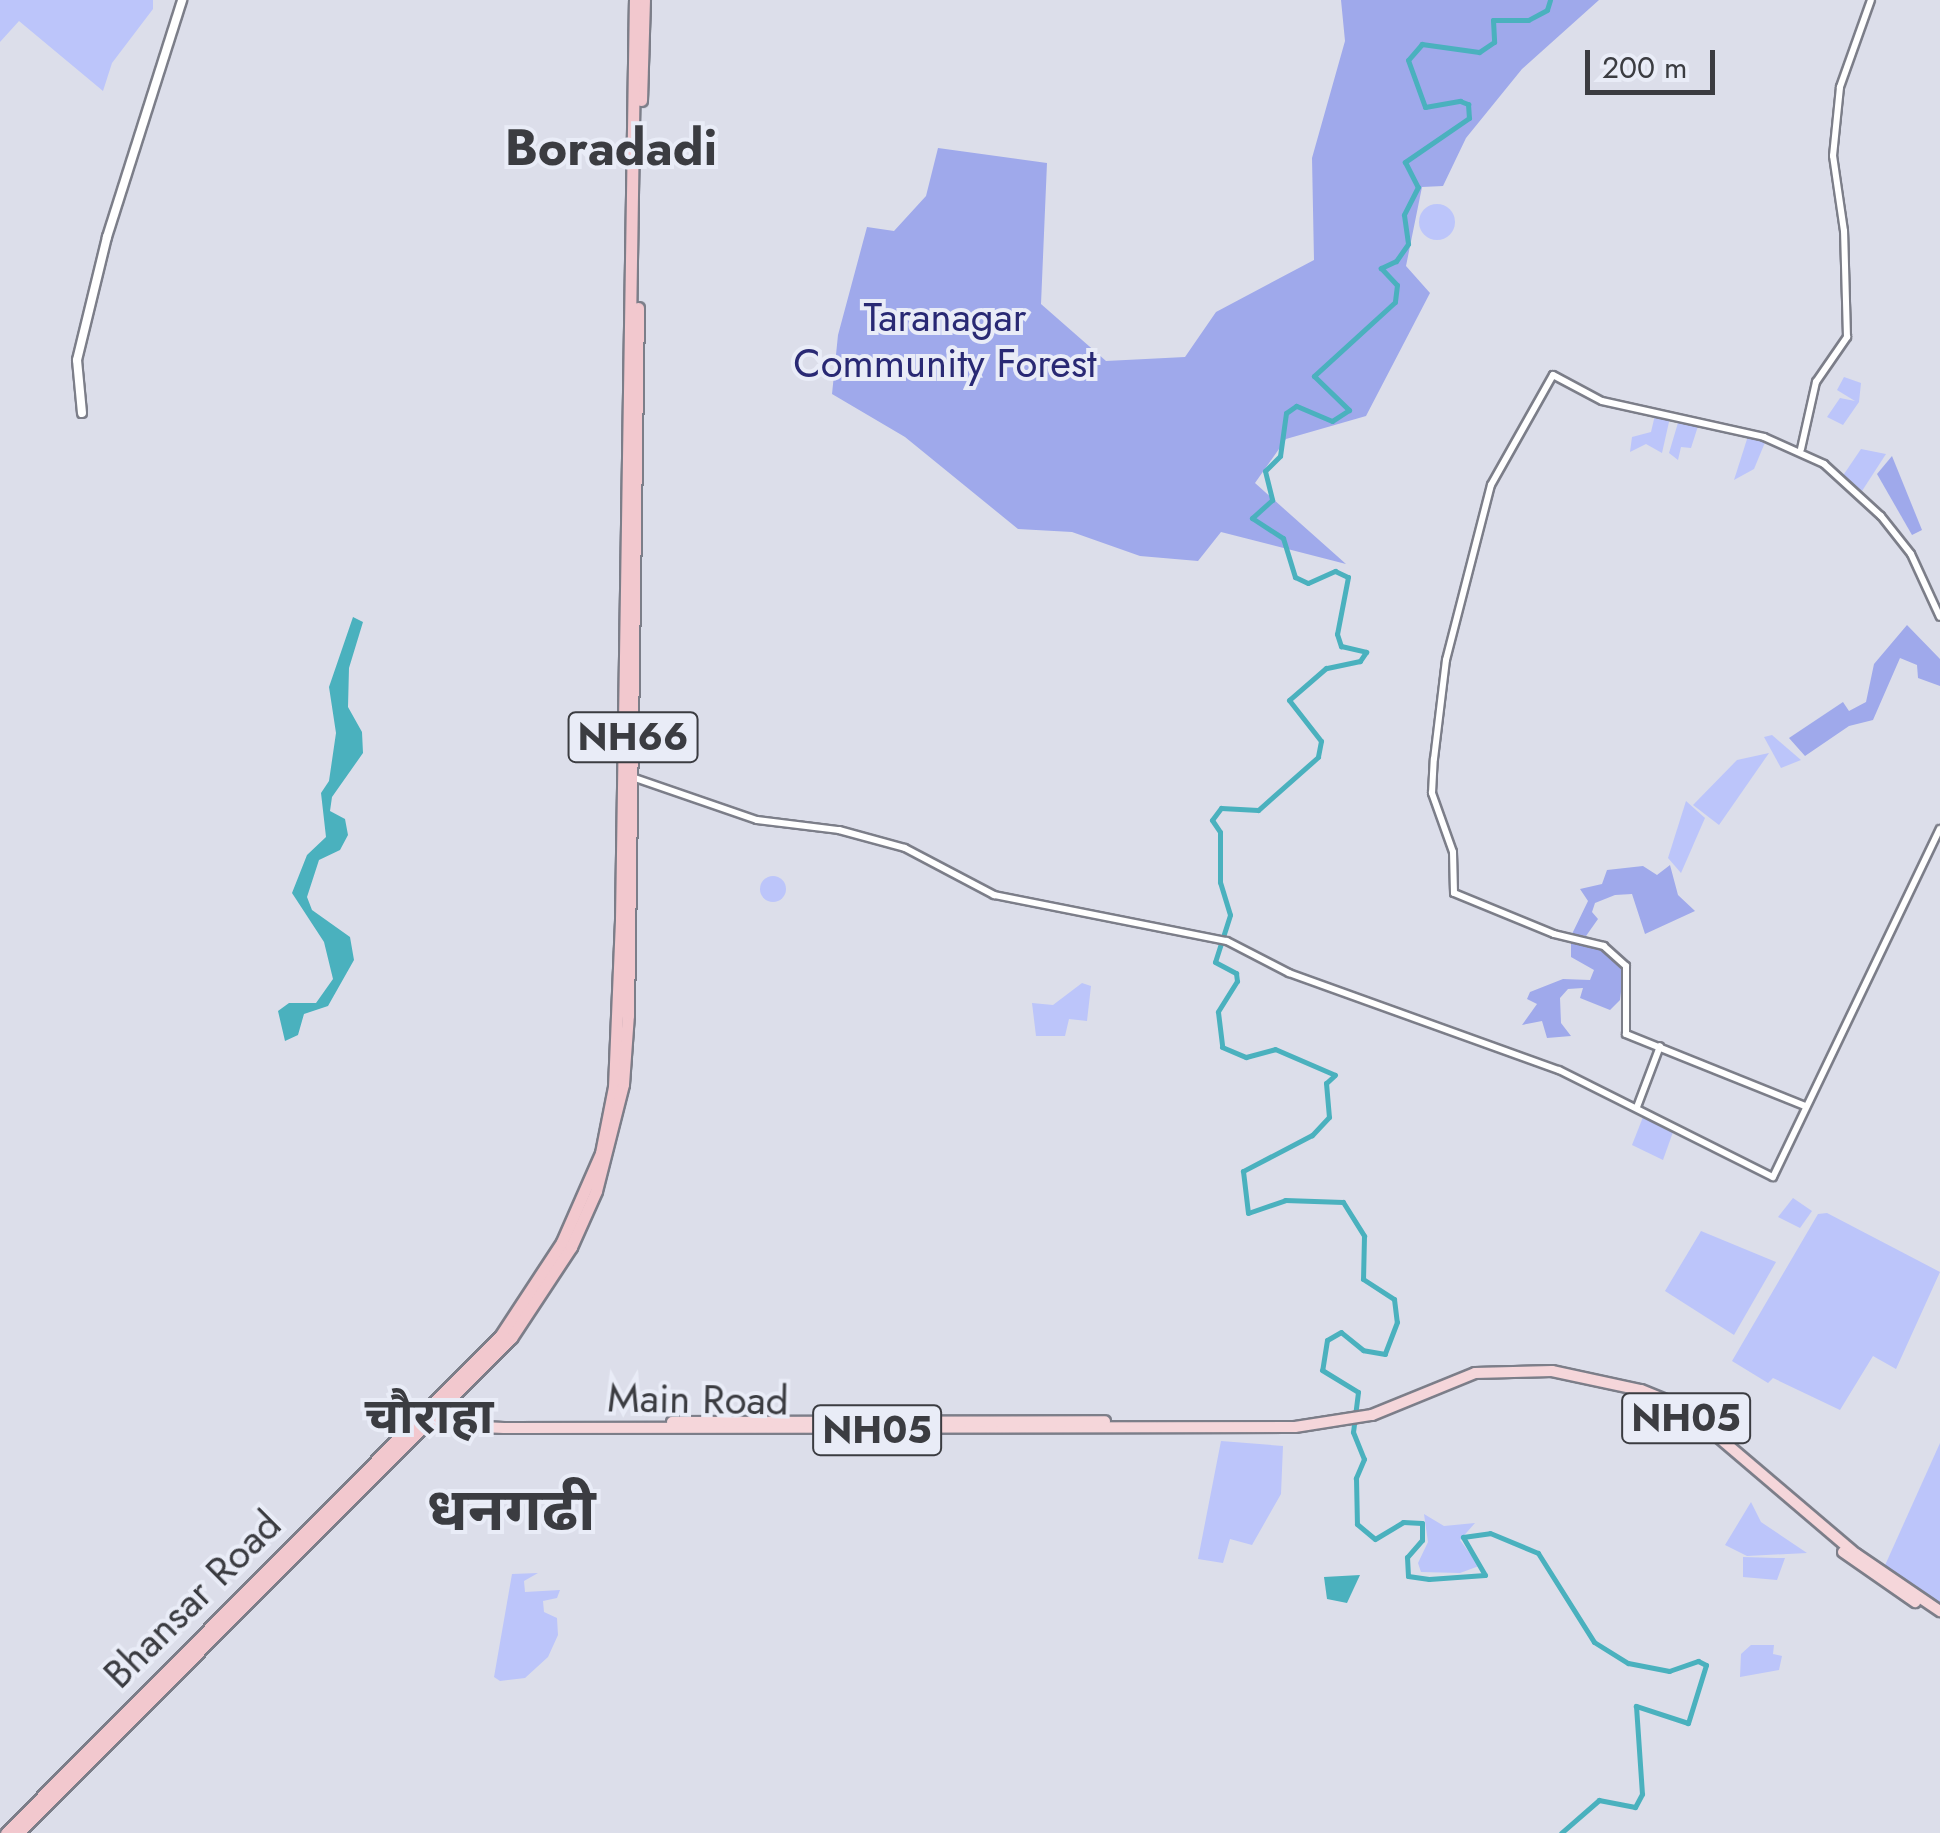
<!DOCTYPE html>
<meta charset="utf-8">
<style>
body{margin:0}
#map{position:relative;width:1940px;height:1833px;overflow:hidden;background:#dcdeea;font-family:Jost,"Noto Sans Devanagari",sans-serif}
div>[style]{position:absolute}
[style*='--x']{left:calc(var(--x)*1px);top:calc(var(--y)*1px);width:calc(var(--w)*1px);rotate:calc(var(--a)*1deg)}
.green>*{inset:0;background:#bcc5fa}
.round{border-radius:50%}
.forest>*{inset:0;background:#9fa9eb}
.water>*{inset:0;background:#4ab1be}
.canal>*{height:5px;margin:-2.5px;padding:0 2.5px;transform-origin:2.5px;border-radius:2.5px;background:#4ab1be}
.roads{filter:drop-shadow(2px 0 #7c7e89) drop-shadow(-2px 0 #7c7e89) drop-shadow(0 2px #7c7e89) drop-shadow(0 -2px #7c7e89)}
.tertiary>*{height:6px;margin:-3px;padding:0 3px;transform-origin:3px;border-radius:3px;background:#fff}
.secondary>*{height:8px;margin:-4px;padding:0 4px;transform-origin:4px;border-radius:4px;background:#fff}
.primary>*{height:10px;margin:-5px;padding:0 5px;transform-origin:5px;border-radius:5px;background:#f5d6da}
.trunk>*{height:11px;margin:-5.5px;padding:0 5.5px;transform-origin:5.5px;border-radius:5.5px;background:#f2c8ce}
span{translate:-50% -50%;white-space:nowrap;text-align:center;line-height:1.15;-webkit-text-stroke:8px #e9ecf7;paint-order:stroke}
.shield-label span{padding:2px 8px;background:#e9ecf7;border:2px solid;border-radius:8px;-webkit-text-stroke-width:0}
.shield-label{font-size:38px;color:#3b3c41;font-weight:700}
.park-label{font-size:40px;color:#292974}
.street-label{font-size:40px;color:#3b3c41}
.district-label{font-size:50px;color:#3b3c41;font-weight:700}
.town-label{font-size:60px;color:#3b3c41;font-weight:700}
.scale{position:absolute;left:1585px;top:50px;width:130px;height:45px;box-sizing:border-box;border:5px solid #3b3c41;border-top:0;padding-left:12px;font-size:30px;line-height:35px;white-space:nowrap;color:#3b3c41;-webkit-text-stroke:8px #e9ecf7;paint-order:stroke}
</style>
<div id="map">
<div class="green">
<i style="clip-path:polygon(0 0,153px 0,153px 9px,112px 63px,103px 91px,19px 21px,0 42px)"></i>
<i class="round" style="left:1419px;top:204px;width:36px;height:36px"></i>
<i style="clip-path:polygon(1844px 377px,1861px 383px,1859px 402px,1843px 425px,1827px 417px,1840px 398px,1855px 401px,1837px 390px)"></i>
<i style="clip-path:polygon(1671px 413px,1662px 453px,1646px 444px,1630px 452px,1632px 437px,1651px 432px,1655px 415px)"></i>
<i style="clip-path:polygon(1680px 416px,1699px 423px,1691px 448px,1681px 447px,1678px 460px,1669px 453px)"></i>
<i style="clip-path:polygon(1748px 436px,1766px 440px,1754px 469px,1734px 480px)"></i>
<i style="clip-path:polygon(1861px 449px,1886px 454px,1862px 491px,1842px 477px)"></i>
<i style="clip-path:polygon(1772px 735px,1801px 760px,1781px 768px,1764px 737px)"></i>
<i style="clip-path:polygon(1769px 753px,1719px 825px,1693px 805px,1737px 760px)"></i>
<i style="clip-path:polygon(1686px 801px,1705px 818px,1681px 873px,1668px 858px)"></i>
<i class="round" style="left:760px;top:876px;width:26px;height:26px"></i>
<i style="clip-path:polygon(1082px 983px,1091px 986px,1087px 1021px,1069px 1019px,1065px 1036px,1036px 1036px,1032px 1003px,1053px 1005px)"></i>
<i style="clip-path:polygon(1643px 1117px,1673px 1132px,1663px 1160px,1632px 1145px)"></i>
<i style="clip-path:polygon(1793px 1198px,1812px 1211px,1800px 1228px,1778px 1217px)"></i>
<i style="clip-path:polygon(1827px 1213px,1940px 1272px,1896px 1369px,1873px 1356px,1840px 1410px,1773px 1378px,1768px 1383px,1732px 1361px,1818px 1214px)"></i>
<i style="clip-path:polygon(1701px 1231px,1776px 1262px,1734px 1335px,1665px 1291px)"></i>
<i style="clip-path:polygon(1221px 1441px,1283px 1446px,1281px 1494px,1252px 1545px,1230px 1539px,1223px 1563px,1198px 1559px)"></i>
<i style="clip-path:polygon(1940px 1443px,1940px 1609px,1882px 1572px)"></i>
<i style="clip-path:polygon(1751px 1502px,1761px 1522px,1807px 1553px,1747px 1556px,1725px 1545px)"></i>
<i style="clip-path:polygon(1424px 1514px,1444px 1526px,1475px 1523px,1460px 1540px,1479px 1566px,1460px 1573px,1421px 1572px,1418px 1563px,1428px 1542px)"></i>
<i style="clip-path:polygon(1743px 1557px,1776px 1558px,1785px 1558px,1777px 1580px,1743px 1577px)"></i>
<i style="clip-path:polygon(538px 1573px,524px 1581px,525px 1592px,560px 1590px,557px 1598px,543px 1601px,544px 1612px,557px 1618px,558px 1635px,548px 1657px,525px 1678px,500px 1681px,494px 1677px,512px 1574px)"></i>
<i style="clip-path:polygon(1751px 1645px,1774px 1645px,1773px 1654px,1782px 1656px,1779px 1670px,1740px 1677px,1741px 1654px)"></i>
</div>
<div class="forest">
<i style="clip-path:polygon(1341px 0,1599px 0,1522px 69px,1466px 138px,1443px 186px,1422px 187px,1406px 266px,1430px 293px,1366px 416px,1286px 439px,1255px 483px,1346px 564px,1221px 532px,1198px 561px,1140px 556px,1072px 532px,1018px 529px,905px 437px,832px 394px,838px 335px,867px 227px,894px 231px,926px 196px,938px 148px,1047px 163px,1041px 304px,1106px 361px,1185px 357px,1216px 312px,1314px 260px,1312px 158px,1345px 41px)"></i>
<i style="clip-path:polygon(1892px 456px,1922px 530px,1912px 535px,1877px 474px)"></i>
<i style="clip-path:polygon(1907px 625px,1940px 659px,1940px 686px,1918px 678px,1917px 665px,1900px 658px,1873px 720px,1849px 726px,1805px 756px,1789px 738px,1843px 702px,1849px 711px,1866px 702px,1874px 664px)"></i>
<i style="clip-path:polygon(1670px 865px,1678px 895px,1695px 911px,1645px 934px,1632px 894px,1615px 895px,1595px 903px,1592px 912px,1598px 919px,1586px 936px,1572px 934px,1588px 901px,1580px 889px,1602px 884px,1607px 870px,1643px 866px,1657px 875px)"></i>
<i style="clip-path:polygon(1571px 941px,1608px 952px,1624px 968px,1620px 1000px,1610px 1010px,1580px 998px,1583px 988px,1568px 989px,1560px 998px,1561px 1023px,1571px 1036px,1547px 1038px,1542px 1021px,1522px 1025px,1537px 1004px,1527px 999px,1530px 992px,1563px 979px,1590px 980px,1594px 970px,1571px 957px)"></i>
</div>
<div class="water">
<i style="clip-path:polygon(353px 617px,363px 622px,349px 668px,348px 707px,362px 732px,363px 753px,332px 797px,330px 811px,345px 819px,348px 835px,340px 850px,319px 860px,307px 897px,312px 910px,350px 937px,354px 960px,328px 1006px,304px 1014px,298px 1035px,285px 1041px,278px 1011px,289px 1003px,316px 1003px,333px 979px,324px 942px,292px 893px,307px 855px,326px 837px,321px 793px,329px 781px,336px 733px,329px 687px)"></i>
<i style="clip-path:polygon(1360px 1575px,1347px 1603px,1327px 1599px,1324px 1577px)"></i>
</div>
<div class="canal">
<i style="--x:1550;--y:0;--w:10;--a:107"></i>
<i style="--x:1547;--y:10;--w:21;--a:152"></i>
<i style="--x:1528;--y:20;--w:35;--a:180"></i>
<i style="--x:1493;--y:20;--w:22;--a:87"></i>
<i style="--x:1494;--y:42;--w:18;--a:146"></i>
<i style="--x:1479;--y:52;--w:58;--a:-172"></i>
<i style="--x:1422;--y:44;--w:21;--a:131"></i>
<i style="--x:1408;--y:60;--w:50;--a:70.1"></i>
<i style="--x:1425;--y:107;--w:36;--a:-10"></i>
<i style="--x:1460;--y:101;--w:9;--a:21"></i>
<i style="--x:1468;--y:104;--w:14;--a:86"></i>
<i style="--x:1469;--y:118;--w:78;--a:145.5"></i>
<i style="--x:1405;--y:162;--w:28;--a:63"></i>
<i style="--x:1418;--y:187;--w:31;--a:117"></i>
<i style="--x:1404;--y:215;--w:29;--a:82"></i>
<i style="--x:1408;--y:244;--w:21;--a:125"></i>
<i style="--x:1396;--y:261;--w:17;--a:155"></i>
<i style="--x:1381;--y:268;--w:23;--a:47"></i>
<i style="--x:1397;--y:285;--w:17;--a:97"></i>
<i style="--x:1395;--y:302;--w:110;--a:137.6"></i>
<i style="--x:1314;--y:376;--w:49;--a:44.2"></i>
<i style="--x:1349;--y:410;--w:20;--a:147"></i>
<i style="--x:1332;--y:421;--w:39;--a:-157"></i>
<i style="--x:1296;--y:406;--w:12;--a:145"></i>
<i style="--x:1286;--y:413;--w:43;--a:97.9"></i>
<i style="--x:1280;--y:456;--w:21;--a:135"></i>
<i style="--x:1265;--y:471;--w:30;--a:76"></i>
<i style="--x:1272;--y:500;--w:27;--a:138"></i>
<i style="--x:1252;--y:518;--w:37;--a:33"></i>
<i style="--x:1283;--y:538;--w:41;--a:72.9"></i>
<i style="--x:1295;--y:577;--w:14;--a:25"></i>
<i style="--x:1308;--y:583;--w:30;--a:-24"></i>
<i style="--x:1335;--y:571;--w:14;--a:25"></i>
<i style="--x:1348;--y:577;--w:58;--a:100.9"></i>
<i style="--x:1337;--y:634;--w:13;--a:72"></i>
<i style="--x:1341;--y:646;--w:26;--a:13"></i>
<i style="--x:1366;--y:652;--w:11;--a:124"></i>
<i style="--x:1360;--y:661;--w:35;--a:168"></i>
<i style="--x:1326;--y:668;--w:49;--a:139.1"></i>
<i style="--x:1289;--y:700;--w:52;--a:52"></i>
<i style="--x:1321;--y:741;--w:16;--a:101"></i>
<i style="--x:1318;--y:757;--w:80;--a:138.5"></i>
<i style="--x:1258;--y:810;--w:37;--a:-177"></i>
<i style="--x:1221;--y:808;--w:15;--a:127"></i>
<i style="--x:1212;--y:820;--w:14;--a:56"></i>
<i style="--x:1220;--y:832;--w:50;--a:90"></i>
<i style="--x:1220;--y:882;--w:34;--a:73"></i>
<i style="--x:1230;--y:915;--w:49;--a:107.7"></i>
<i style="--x:1215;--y:962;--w:24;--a:28"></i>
<i style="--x:1236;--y:973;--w:8;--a:83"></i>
<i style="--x:1237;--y:981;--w:36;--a:122"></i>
<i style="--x:1218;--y:1012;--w:35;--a:83"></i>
<i style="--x:1222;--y:1047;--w:26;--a:23"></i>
<i style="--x:1246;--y:1057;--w:30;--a:-15"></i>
<i style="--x:1275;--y:1049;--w:65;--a:23.4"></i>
<i style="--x:1335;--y:1075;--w:12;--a:138"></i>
<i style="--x:1326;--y:1083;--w:34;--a:85"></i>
<i style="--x:1329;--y:1117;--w:25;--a:133"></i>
<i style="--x:1312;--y:1135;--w:78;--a:152.4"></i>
<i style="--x:1243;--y:1171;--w:42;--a:83.2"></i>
<i style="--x:1248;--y:1213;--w:39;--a:-19"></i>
<i style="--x:1285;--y:1200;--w:58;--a:2"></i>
<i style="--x:1343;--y:1202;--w:40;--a:58"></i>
<i style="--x:1364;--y:1236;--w:43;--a:91.3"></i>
<i style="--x:1363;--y:1279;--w:37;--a:33"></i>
<i style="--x:1394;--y:1299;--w:23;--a:83"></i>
<i style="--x:1397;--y:1322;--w:34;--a:111"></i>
<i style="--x:1385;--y:1354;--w:22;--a:-170"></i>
<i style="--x:1363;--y:1350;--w:28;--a:-141"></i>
<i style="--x:1341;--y:1332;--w:16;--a:150"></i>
<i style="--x:1327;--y:1340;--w:30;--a:99"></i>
<i style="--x:1322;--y:1370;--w:42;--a:31.4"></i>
<i style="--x:1358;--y:1392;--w:40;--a:97.1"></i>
<i style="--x:1353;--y:1432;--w:29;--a:68"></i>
<i style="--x:1364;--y:1459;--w:21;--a:113"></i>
<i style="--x:1356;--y:1478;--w:46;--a:88.8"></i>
<i style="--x:1357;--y:1524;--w:23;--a:40"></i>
<i style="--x:1375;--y:1539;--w:33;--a:-31"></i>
<i style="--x:1403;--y:1522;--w:19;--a:3"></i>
<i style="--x:1422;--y:1523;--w:17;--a:90"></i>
<i style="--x:1422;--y:1540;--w:23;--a:131"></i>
<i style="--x:1407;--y:1557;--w:19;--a:87"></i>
<i style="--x:1408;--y:1576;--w:21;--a:8"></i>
<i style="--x:1429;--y:1579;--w:56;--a:-4.1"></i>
<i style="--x:1485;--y:1575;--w:44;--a:-120.1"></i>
<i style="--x:1463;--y:1537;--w:27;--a:-8"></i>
<i style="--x:1490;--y:1533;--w:52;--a:22.6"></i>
<i style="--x:1538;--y:1553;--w:105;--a:57.8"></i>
<i style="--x:1594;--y:1642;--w:40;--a:32"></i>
<i style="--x:1628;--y:1663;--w:42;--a:11"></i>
<i style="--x:1669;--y:1671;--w:31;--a:-19"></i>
<i style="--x:1698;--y:1661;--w:9;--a:27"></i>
<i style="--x:1706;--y:1665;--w:61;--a:107.2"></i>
<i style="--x:1688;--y:1723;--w:55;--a:-161.9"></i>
<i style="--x:1636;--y:1706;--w:88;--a:86.1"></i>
<i style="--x:1642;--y:1794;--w:15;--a:118"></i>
<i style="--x:1635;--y:1807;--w:37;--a:-169"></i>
<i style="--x:1599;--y:1800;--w:50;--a:139"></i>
</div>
<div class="roads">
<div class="tertiary">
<i style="--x:1801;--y:449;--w:69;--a:-77.4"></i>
<i style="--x:1816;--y:382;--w:55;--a:-55.4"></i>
<i style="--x:1847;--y:337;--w:106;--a:-91.6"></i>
<i style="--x:1844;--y:231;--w:76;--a:-98.3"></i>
<i style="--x:1833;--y:156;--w:69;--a:-84.2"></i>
<i style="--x:1840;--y:87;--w:92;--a:-70.4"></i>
<i style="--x:632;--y:777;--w:132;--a:19"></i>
<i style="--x:757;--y:820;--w:83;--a:7"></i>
<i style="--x:839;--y:830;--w:68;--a:15.3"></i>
<i style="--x:905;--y:848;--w:101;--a:27.8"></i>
<i style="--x:994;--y:895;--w:237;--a:11.2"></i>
<i style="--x:1227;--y:941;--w:70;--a:27.3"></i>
<i style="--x:1289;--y:973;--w:287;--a:19.8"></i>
<i style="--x:1559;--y:1070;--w:239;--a:26.6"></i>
<i style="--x:1773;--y:1177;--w:386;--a:-64.4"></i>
<i style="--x:1805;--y:1106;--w:193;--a:-158.1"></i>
<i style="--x:1626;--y:1034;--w:68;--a:-90"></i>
<i style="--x:1626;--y:966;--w:30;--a:-138"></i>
<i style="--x:1604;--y:946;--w:51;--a:-166.5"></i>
<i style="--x:1554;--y:934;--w:108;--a:-157.7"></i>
<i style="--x:1454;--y:893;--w:41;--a:-91.4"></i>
<i style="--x:1453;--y:852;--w:63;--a:-109.6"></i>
<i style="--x:1432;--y:793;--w:34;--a:-87"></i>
<i style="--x:1434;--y:759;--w:100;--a:-83.1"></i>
<i style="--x:1446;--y:660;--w:181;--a:-75.6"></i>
<i style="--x:1491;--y:485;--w:126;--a:-60.6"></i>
<i style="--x:1553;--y:375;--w:55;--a:28"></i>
<i style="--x:1602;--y:401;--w:166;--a:12.5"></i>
<i style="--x:1764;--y:437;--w:66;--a:24.2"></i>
<i style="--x:1824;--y:464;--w:77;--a:42.4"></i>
<i style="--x:1881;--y:516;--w:48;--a:51.7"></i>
<i style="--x:1911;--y:554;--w:69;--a:65.3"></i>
<i style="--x:1637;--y:1107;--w:65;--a:-69.3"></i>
</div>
<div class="secondary">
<i style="--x:82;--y:413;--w:53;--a:-95.4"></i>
<i style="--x:77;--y:360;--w:127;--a:-76.3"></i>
<i style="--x:107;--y:237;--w:249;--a:-72.4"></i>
</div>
<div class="primary">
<i style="--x:428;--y:1414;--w:52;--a:6.6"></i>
<i style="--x:421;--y:1417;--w:16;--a:30"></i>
<i style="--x:435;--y:1425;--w:69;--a:2.5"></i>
<i style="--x:504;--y:1428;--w:791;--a:-0.07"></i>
<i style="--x:1295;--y:1427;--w:78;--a:-8.9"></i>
<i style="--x:1372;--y:1415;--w:111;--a:-22.2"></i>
<i style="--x:1475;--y:1373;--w:77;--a:-1.5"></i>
<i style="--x:1552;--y:1371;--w:91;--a:12.1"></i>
<i style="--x:1641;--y:1390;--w:45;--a:22"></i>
<i style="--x:1683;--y:1407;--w:227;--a:40.4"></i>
<i style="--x:1856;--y:1554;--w:102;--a:34.2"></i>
<i style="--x:672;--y:1422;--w:433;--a:-0.1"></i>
<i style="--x:1843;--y:1552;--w:88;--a:34.8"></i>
</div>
<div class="trunk">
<i style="--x:641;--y:100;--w:100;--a:-88.3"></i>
<i style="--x:6;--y:1833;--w:702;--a:-45.17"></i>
<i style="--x:501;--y:1335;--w:111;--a:-56.7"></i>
<i style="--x:562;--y:1242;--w:97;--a:-66.3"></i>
<i style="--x:601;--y:1153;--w:67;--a:-78.9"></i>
<i style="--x:614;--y:1087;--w:168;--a:-87.6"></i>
<i style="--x:621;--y:919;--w:919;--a:-89.13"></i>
<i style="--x:18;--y:1833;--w:699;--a:-45.12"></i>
<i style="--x:511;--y:1338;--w:109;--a:-56.6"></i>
<i style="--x:571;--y:1247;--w:61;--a:-65.9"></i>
<i style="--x:596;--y:1191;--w:110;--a:-75.8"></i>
<i style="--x:623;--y:1084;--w:69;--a:-85.9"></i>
<i style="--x:628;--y:1015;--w:707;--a:-89.19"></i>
</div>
</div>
<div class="shield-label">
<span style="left:633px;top:737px">NH66</span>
<span style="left:1686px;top:1418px">NH05</span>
<span style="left:877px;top:1430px">NH05</span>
</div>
<div class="park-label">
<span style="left:945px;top:340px">Taranagar<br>Community Forest</span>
</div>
<div class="street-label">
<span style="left:698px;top:1399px;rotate:1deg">Main Road</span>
<span style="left:192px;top:1599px;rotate:-45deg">Bhansar Road</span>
</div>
<div class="district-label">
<span style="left:611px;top:148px">Boradadi</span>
<span style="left:429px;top:1416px">चौराहा</span>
</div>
<div class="town-label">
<span style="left:511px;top:1509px">धनगढी</span>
</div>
<div class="scale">200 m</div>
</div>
